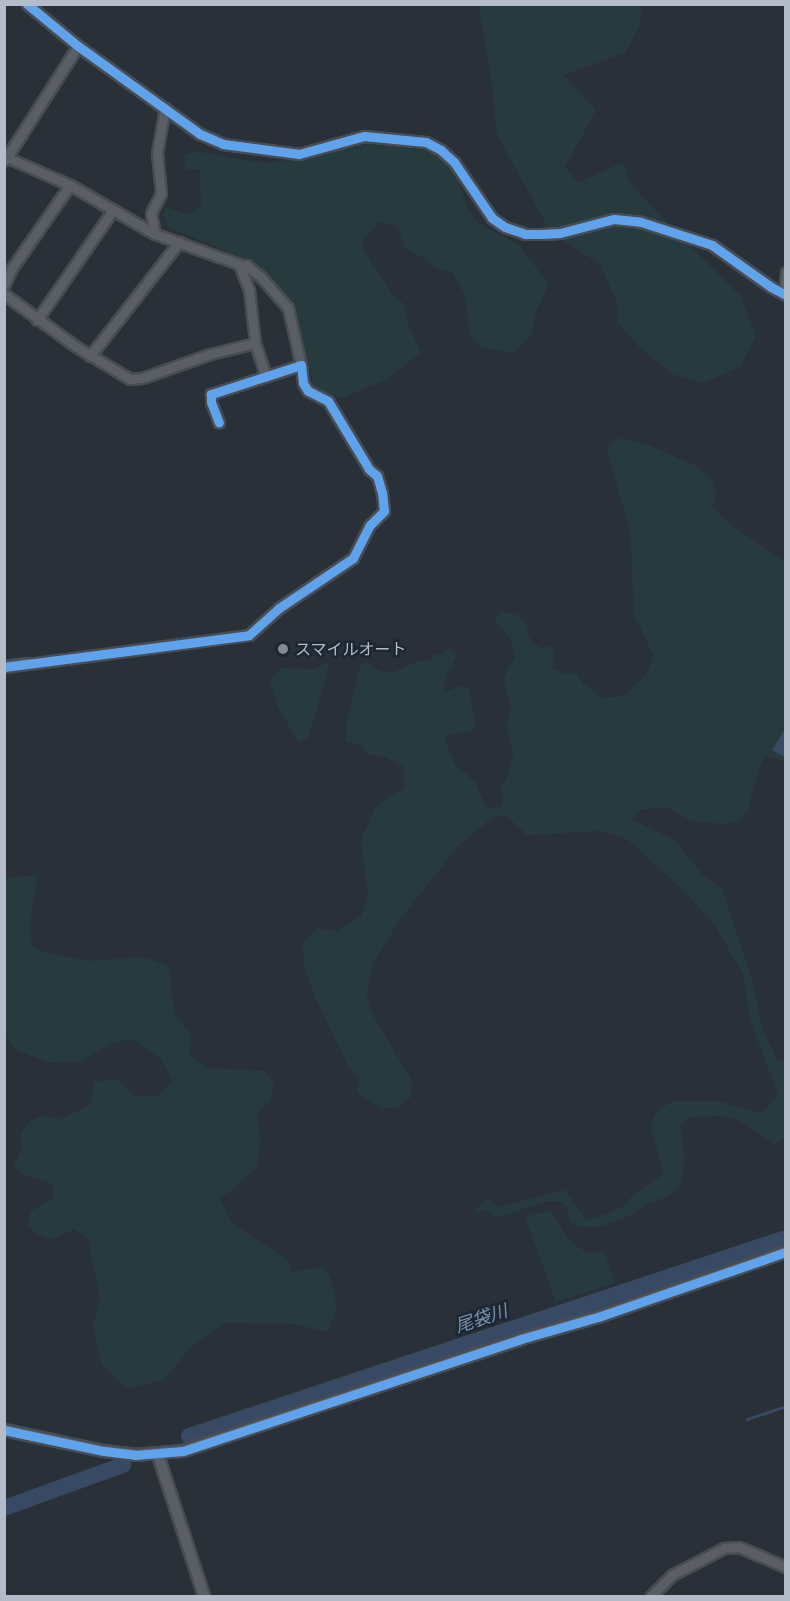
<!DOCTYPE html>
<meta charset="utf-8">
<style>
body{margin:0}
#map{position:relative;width:790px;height:1601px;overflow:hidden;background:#2a3038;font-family:Commissioner,"Noto Sans JP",sans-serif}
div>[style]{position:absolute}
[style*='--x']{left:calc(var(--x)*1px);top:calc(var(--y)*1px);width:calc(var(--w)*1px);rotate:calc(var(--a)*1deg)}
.green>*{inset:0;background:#273a3e}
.water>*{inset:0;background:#384963}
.stream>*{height:3px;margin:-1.5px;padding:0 1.5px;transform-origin:1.5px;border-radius:1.5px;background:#384963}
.river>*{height:16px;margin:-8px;padding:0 8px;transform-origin:8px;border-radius:8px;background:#384963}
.roads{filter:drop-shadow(2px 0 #484c53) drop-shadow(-2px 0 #484c53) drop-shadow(0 2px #484c53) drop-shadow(0 -2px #484c53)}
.minor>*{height:9px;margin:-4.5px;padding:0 4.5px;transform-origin:4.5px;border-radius:4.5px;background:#5a5e66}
.tertiary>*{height:10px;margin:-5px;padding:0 5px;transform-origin:5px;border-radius:5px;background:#5a5e66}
.cycleway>*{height:9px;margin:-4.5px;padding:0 4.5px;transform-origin:4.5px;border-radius:4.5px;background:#60a3ed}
.dots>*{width:16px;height:16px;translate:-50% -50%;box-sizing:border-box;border:3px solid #1d2633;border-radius:50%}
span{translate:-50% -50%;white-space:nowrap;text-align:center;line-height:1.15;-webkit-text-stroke:5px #1d2633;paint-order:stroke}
.poi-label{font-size:16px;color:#b4bcc9}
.left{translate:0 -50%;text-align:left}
.water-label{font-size:18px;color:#7c92b1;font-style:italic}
.frame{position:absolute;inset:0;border:6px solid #b4bcc9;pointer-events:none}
</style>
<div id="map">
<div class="green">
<i style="clip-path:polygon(478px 5px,642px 5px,640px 26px,625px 53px,563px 75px,596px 110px,565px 167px,578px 183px,623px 162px,629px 180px,643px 198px,741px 297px,756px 336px,740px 367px,704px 383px,674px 375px,639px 347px,617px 322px,618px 305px,600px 264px,551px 233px,497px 135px,491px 74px)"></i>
<i style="clip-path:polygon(367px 144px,398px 145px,433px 153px,450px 167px,457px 178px,467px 207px,477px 222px,519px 245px,543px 277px,548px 286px,536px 312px,531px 335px,515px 353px,480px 347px,469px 332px,465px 295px,453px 273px,434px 267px,425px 258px,405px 249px,398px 227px,380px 221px,364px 238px,362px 247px,393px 295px,404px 304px,407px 322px,421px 353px,386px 380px,342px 398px,315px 389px,291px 303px,247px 260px,168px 227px,163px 215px,166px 207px,188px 215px,201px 206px,200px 169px,185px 169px,185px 155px,194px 151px,264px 163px,307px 158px)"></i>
<i style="clip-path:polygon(621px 438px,649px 445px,698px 467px,712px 481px,717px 495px,712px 507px,731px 525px,785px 562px,785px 762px,765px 755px,754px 784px,748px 812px,737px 822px,722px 824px,692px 821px,665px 807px,640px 810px,631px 819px,675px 840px,702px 875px,722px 888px,752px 980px,762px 1028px,777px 1060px,785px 1062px,785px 1138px,774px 1144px,738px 1120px,723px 1116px,690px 1117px,680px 1125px,685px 1159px,681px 1184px,669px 1196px,646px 1205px,627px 1217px,600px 1227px,579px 1227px,570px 1221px,567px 1207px,559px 1201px,547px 1201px,502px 1216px,493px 1216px,486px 1209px,480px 1213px,473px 1211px,488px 1198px,499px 1207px,564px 1190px,587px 1220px,605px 1214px,622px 1207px,635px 1193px,664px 1174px,651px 1127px,653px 1117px,661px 1108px,674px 1101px,718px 1101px,762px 1114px,778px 1094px,750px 1019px,743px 974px,714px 924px,683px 890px,628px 840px,602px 831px,527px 835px,507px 816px,498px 816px,488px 821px,457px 847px,401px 918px,372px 964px,367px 994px,370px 1010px,412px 1081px,411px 1097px,397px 1108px,381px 1108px,356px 1092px,360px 1079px,349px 1068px,316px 999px,305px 970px,302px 944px,317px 928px,337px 931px,361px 916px,368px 895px,361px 840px,375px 808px,390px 796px,404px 789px,403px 766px,387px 758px,366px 754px,362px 745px,346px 741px,347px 722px,360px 665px,367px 663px,380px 671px,392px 673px,417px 661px,431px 660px,434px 655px,442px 654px,447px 649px,453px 650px,458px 656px,453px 661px,453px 668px,447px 672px,443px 693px,458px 687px,469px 687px,476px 727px,471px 731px,447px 735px,445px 742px,455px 764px,474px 781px,486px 807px,492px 808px,500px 806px,504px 798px,500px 789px,507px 778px,513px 757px,507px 725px,511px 705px,503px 679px,515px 656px,511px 640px,494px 619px,502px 612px,517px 615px,527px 625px,527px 634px,533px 643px,541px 648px,553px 646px,553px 668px,566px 674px,576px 672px,583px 684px,602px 698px,624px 696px,646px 674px,654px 657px,634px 614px,630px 530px,608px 454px,609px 444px)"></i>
<i style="clip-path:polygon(330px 662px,314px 719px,307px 739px,299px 742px,278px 708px,270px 681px,280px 668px,314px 669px)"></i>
<i style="clip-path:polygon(37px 875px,30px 925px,32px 946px,42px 952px,87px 961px,145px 957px,169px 967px,174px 1013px,191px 1036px,189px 1056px,207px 1068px,264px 1071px,274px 1082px,270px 1101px,257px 1114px,260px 1139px,257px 1167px,228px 1193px,219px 1197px,232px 1223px,289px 1261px,291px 1272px,322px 1267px,329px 1275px,335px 1294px,336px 1311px,327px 1332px,295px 1324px,225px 1323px,192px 1346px,165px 1379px,128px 1389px,101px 1364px,93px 1325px,100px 1298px,88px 1238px,74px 1229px,50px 1240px,35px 1233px,28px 1225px,30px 1212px,53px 1198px,53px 1184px,20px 1173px,14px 1166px,23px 1147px,20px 1134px,30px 1121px,43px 1115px,59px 1120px,91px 1104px,94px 1081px,118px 1080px,134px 1096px,157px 1097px,173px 1081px,161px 1059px,133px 1039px,112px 1043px,79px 1062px,49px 1063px,14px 1049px,5px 1031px,5px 878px)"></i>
<i style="clip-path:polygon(547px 1211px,551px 1211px,568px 1238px,581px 1249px,589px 1253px,604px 1251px,615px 1283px,556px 1302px,525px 1217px)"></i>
</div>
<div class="water">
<i style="clip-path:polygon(785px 729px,785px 757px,772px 750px)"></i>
</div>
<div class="stream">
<i style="--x:747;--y:1419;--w:41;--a:-18.4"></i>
</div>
<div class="river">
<i style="--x:189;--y:1436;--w:629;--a:-18.35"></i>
<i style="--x:4;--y:1508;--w:127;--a:-19.9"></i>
</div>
<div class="roads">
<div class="minor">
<i style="--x:27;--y:4;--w:66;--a:39.5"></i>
<i style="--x:78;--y:46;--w:150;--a:35.8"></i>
<i style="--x:200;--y:134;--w:25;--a:23"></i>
<i style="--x:223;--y:144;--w:77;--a:7.5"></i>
<i style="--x:299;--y:154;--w:67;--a:-15.5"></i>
<i style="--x:364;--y:136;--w:62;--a:5.5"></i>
<i style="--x:426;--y:142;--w:17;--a:28"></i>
<i style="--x:441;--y:150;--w:18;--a:43"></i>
<i style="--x:454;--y:162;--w:68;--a:55.8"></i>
<i style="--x:492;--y:218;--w:16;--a:35"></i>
<i style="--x:505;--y:227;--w:21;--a:19"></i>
<i style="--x:525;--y:234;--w:16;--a:0"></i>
<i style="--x:541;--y:234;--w:19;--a:-3"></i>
<i style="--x:560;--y:233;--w:56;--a:-14.5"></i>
<i style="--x:614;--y:219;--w:27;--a:6"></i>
<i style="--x:641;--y:222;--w:75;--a:17.9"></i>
<i style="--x:712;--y:245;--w:72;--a:35.4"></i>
<i style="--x:771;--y:287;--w:17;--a:28"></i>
<i style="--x:6;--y:157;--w:70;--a:23.6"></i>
<i style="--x:70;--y:185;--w:98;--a:30"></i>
<i style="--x:155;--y:234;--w:89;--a:19.7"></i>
<i style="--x:239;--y:264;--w:28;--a:69"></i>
<i style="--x:249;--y:290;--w:53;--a:83.5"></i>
<i style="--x:255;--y:343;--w:35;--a:72"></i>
<i style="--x:5;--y:160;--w:135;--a:-57.4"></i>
<i style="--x:155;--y:234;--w:21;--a:-101"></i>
<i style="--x:151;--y:213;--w:22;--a:-63"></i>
<i style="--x:161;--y:193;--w:40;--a:-95.7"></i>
<i style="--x:157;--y:153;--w:46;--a:-79.9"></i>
<i style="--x:241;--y:268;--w:6;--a:-31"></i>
<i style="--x:246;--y:265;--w:19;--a:39"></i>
<i style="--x:261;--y:277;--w:41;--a:48.9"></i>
<i style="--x:288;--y:308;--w:58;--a:77.2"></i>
<i style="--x:785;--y:284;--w:12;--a:-85"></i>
<i style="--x:4;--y:285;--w:19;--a:-65"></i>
<i style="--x:12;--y:268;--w:101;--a:-55.1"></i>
<i style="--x:4;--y:294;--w:88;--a:36.2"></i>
<i style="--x:75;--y:346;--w:64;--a:31"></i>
<i style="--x:130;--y:379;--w:12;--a:-5"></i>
<i style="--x:142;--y:378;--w:72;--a:-19.4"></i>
<i style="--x:210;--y:354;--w:46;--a:-13.7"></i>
<i style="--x:37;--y:320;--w:134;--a:-55.4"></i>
<i style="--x:90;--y:356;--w:145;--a:-52"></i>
<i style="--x:28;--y:664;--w:223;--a:-7.5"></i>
<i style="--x:249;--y:635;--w:40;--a:-42"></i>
<i style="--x:279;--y:608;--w:89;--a:-34"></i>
<i style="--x:353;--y:558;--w:37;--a:-63"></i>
<i style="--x:370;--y:525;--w:20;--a:-45"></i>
<i style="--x:384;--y:511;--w:18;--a:-96"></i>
<i style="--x:382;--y:493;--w:18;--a:-106"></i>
<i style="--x:377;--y:476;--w:11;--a:-139"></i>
<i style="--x:369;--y:469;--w:79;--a:-121.1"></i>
<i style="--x:328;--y:401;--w:22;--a:-153"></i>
<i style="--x:308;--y:391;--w:9;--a:-122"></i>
<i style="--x:303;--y:383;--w:18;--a:-96"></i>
<i style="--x:301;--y:365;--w:95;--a:162.1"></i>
<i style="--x:211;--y:394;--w:8;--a:90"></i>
<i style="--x:211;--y:402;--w:22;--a:69"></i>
<i style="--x:651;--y:1596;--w:30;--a:-45"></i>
<i style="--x:672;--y:1575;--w:59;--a:-27.4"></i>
<i style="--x:724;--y:1548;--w:15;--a:-4"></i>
<i style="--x:739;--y:1547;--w:51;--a:23.1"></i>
</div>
<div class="tertiary">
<i style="--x:4;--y:667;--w:24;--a:-7"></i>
<i style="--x:4;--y:1430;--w:102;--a:11.9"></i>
<i style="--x:104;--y:1451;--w:31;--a:7"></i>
<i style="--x:135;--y:1455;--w:48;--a:-4.8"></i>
<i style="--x:183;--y:1451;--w:356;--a:-18.3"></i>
<i style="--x:521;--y:1339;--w:83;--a:-16"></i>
<i style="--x:601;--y:1316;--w:196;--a:-19.1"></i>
<i style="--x:158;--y:1455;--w:148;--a:71.9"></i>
</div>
</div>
<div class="cycleway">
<i style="--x:27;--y:4;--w:66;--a:39.5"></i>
<i style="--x:78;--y:46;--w:150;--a:35.8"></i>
<i style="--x:200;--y:134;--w:25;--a:23"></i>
<i style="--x:223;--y:144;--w:77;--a:7.5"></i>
<i style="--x:299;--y:154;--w:67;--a:-15.5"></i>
<i style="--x:364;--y:136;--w:62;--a:5.5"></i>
<i style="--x:426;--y:142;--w:17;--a:28"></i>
<i style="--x:441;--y:150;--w:18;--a:43"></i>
<i style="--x:454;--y:162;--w:68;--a:55.8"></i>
<i style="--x:492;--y:218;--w:16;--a:35"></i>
<i style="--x:505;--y:227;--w:21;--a:19"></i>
<i style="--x:525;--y:234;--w:16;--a:0"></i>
<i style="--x:541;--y:234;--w:19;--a:-3"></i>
<i style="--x:560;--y:233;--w:56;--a:-14.5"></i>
<i style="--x:614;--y:219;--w:27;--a:6"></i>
<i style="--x:641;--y:222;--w:75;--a:17.9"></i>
<i style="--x:712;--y:245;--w:72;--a:35.4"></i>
<i style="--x:771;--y:287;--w:17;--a:28"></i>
<i style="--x:4;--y:667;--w:247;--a:-7.4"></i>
<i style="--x:249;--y:635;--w:40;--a:-42"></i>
<i style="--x:279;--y:608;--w:89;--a:-34"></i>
<i style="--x:353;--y:558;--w:37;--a:-63"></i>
<i style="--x:370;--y:525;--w:20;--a:-45"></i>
<i style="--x:384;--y:511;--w:18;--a:-96"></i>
<i style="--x:382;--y:493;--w:18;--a:-106"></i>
<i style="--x:377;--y:476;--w:11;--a:-139"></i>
<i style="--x:369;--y:469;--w:79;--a:-121.1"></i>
<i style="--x:328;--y:401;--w:22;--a:-153"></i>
<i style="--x:308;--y:391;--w:9;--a:-122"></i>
<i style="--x:303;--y:383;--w:18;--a:-96"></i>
<i style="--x:301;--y:365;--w:95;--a:162.1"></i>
<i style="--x:211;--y:394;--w:8;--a:90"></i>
<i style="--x:211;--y:402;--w:22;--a:69"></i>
<i style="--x:4;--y:1430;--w:102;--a:11.9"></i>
<i style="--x:104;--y:1451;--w:31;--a:7"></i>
<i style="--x:135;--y:1455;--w:48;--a:-4.8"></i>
<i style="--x:183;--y:1451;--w:356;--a:-18.3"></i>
<i style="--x:521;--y:1339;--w:83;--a:-16"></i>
<i style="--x:601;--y:1316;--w:196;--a:-19.1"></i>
</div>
<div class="dots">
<i style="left:283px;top:649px;background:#848b96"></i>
</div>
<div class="poi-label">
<span class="left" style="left:295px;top:649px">スマイルオート</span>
</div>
<div class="water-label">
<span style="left:481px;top:1318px;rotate:-18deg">尾袋川</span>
</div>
<div class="frame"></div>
</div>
